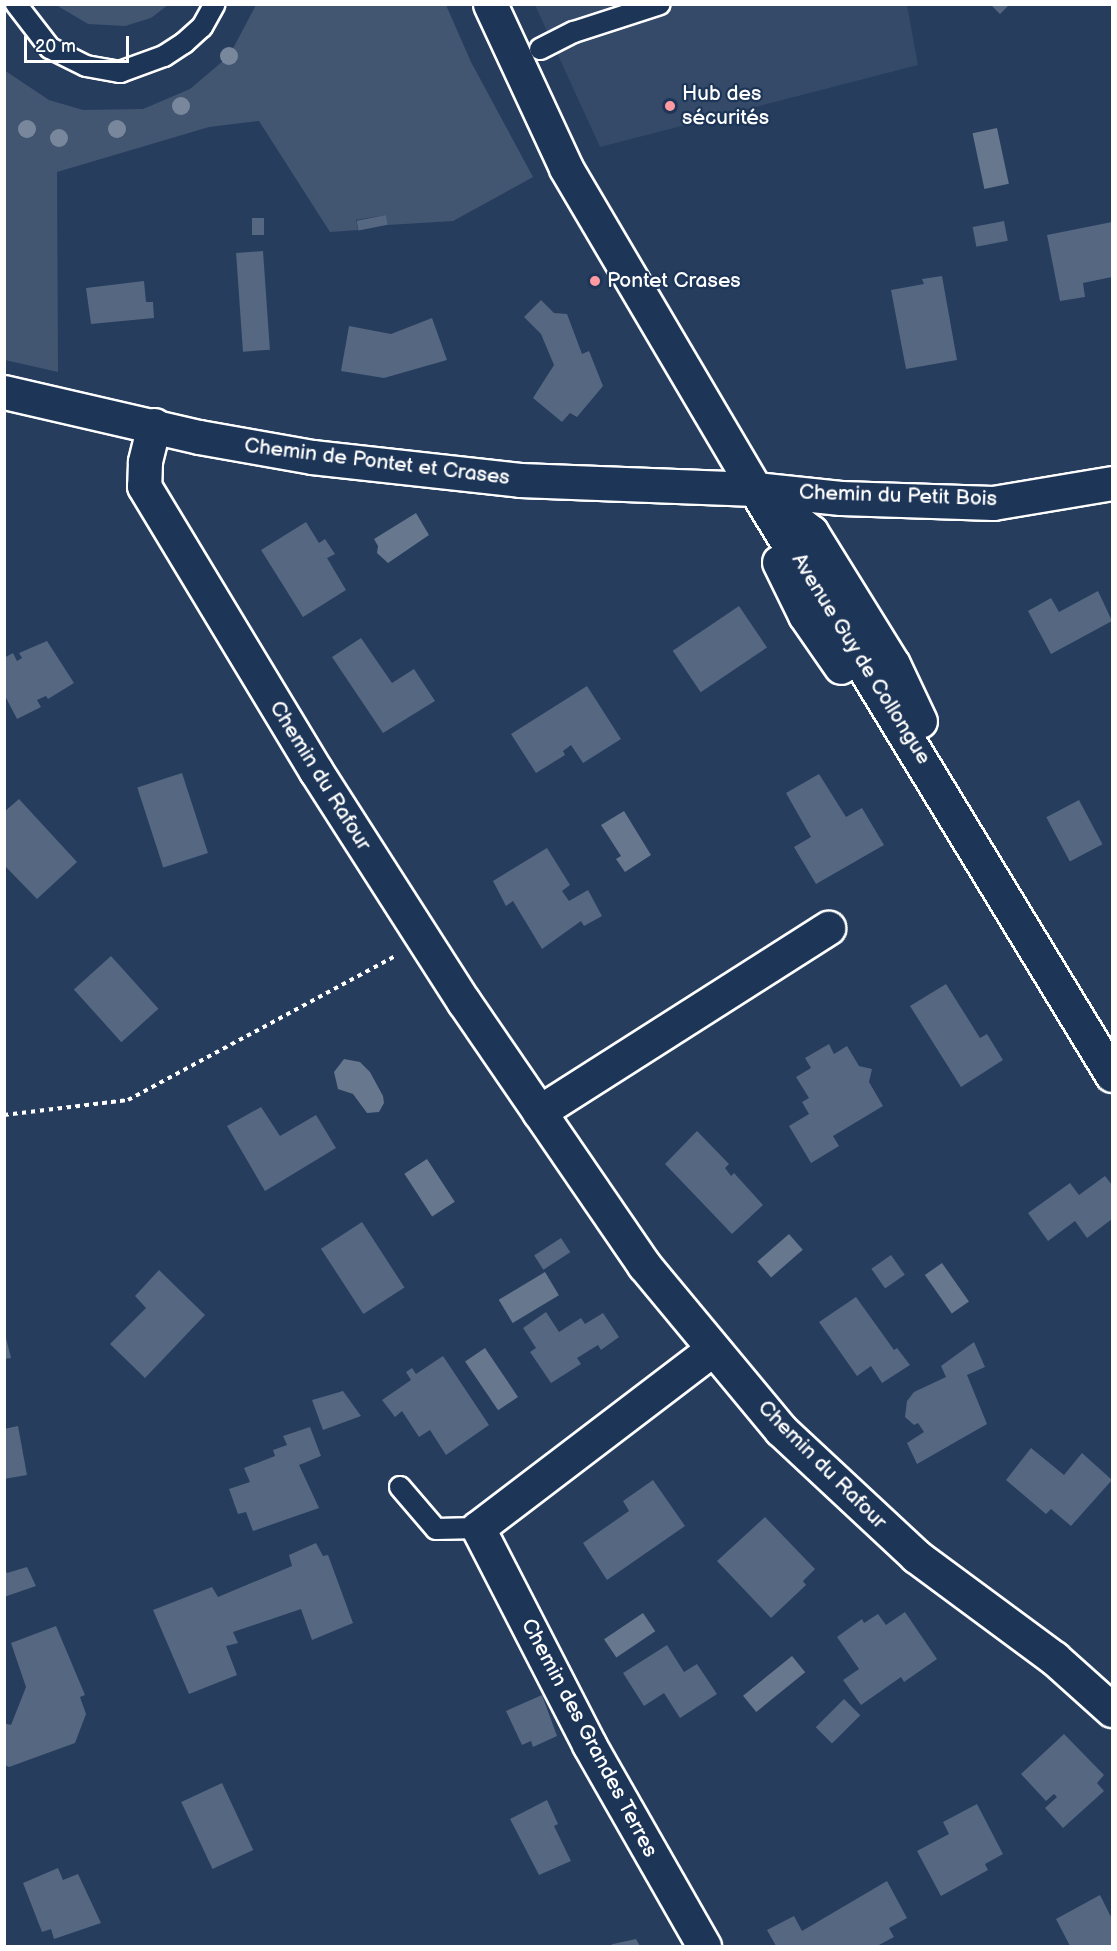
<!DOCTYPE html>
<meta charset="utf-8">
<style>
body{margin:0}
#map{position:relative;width:1117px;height:1951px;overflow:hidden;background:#263d5e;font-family:"Balsamiq Sans",sans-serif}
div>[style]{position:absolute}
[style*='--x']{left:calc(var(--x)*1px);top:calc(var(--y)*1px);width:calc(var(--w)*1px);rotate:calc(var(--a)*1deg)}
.built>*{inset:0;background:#344a68}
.green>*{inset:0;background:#425672}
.water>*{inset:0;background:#67788e;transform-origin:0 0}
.building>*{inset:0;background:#556781;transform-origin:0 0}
.path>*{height:4px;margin-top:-2px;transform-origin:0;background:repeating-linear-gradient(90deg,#fff 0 4.5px,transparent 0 9px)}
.roads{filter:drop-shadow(2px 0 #fff) drop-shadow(-2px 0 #fff) drop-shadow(0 2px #fff) drop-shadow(0 -2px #fff)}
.service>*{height:20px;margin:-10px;padding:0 10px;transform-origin:10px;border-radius:10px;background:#1d3557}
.minor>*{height:33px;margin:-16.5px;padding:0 16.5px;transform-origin:16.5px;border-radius:16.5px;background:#1d3557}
.secondary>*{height:33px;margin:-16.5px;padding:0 16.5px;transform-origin:16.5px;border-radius:16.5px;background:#1d3557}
.trees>*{width:18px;height:18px;margin:-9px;border-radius:50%;background:#79879c}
.dots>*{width:16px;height:16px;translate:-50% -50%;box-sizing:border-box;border:3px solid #1d3557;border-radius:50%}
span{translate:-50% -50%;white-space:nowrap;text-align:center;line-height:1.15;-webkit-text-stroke:4.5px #1d3557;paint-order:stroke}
.poi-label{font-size:21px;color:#fff}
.left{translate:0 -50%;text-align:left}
.street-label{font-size:21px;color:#fff}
.frame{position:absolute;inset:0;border:6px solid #fff;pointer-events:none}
.scale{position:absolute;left:24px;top:36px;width:105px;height:27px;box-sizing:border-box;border:3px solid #fff;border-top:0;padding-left:8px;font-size:18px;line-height:21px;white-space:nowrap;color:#fff;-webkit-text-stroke:4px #1d3557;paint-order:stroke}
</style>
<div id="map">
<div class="built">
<i style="clip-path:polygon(535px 5px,907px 5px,918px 65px,600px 147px)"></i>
</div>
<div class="green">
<i style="clip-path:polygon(56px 5px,168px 5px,151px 18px,125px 26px,88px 24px)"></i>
<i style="clip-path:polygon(256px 5px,446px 5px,471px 62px,533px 177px,453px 221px,388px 225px,386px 215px,356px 220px,358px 230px,330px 232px,259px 121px,209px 127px,57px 172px,58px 372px,5px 360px,4px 70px,49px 100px,83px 110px,143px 109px,190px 89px,229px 56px)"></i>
</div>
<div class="water">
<i style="left:997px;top:128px;width:57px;height:25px;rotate:78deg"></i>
<i style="clip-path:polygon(416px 513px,429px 535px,388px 563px,377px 553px,378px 546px,374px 539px)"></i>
<i style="clip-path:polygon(624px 811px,651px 855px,625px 872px,616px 859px,621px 856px,601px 825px)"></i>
<i style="clip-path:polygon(344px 1059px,360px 1062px,370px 1072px,383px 1096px,384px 1103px,379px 1112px,367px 1113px,353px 1094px,338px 1089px,334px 1072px)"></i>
<i style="left:427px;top:1159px;width:51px;height:27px;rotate:57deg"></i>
<i style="left:789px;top:1234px;width:21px;height:42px;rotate:49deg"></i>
<i style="left:942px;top:1263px;width:47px;height:21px;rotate:55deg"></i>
<i style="left:545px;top:1272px;width:27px;height:54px;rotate:59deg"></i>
<i style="left:485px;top:1348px;width:59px;height:24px;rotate:56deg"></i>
<i style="left:643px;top:1613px;width:22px;height:47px;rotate:56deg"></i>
<i style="left:792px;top:1656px;width:21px;height:63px;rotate:51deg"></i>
</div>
<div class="building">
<i style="clip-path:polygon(990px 4px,1010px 4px,1000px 14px)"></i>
<i style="left:386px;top:215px;width:10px;height:30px;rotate:79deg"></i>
<i style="left:252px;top:218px;width:12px;height:17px"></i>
<i style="left:1004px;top:221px;width:20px;height:32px;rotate:79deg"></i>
<i style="clip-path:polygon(1112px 222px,1112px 277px,1083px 283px,1085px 297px,1060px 301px,1047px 235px)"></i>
<i style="left:263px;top:251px;width:99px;height:27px;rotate:86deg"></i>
<i style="clip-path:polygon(942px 276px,957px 360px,906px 369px,891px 290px,924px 284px,922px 279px)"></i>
<i style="clip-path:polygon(144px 281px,146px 302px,153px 302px,154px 318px,91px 324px,86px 288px)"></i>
<i style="clip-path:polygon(541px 300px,554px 313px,567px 314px,582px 354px,589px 351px,603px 386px,577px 417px,570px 413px,562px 422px,533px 398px,554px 365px,541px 334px,524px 317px)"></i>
<i style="clip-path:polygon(432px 318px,447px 360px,384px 378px,341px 371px,349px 326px,391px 334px)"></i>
<i style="clip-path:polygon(306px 522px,319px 543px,325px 539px,335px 554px,327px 558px,346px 590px,303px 617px,261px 550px)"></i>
<i style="clip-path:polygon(1098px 591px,1112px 621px,1051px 654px,1028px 611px,1051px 598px,1059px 612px)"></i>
<i style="left:739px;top:606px;width:50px;height:80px;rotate:56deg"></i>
<i style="clip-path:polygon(361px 638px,392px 683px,414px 669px,435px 701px,383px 733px,332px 657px)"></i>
<i style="clip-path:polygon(47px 641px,74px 683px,48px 699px,46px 696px,37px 700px,41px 707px,17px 719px,4px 694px,4px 658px,13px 653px,17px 661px,22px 658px,19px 653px)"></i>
<i style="clip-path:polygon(587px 686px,621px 739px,583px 763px,571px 745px,563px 751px,565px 755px,536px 773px,511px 734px)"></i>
<i style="left:182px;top:773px;width:84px;height:47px;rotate:72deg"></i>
<i style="clip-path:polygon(819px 774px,846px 817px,862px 808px,884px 845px,816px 884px,794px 847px,811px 837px,786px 793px)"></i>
<i style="clip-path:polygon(19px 799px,77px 862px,37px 899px,4px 865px,4px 812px)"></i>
<i style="left:1079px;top:800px;width:50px;height:37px;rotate:62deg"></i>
<i style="clip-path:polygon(547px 848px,570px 885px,562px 891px,569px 901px,588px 890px,602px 916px,584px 926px,581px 921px,542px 949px,513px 901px,506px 906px,493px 881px)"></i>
<i style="left:111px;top:956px;width:71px;height:50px;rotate:48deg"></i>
<i style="clip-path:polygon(946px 984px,980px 1038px,987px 1034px,1003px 1060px,961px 1087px,910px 1006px)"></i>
<i style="clip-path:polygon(829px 1044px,834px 1054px,847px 1046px,859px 1066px,872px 1069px,869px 1082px,883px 1106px,833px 1136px,839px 1146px,811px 1163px,789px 1126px,809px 1114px,802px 1102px,809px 1098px,796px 1077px,811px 1068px,805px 1058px)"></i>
<i style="clip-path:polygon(261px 1107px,280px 1136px,316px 1115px,336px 1148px,265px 1191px,227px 1126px)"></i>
<i style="clip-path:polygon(697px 1131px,729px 1164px,725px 1168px,731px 1176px,734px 1173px,763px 1205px,732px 1234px,665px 1164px)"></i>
<i style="clip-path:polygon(1105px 1176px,1112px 1185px,1112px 1219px,1087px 1238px,1075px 1221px,1048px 1241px,1028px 1213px,1070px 1183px,1079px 1195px)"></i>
<i style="left:362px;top:1222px;width:78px;height:49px;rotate:57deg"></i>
<i style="left:561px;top:1238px;width:17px;height:32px;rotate:57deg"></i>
<i style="left:891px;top:1255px;width:24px;height:24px;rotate:55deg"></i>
<i style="clip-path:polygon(159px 1270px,205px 1315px,145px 1378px,110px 1344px,146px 1308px,135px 1296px)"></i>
<i style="clip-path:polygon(856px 1297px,894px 1350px,897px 1348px,910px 1365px,882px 1383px,871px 1366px,857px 1376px,819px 1322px)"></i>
<i style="clip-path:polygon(546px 1312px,559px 1332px,581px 1318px,585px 1324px,603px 1313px,619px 1337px,601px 1350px,598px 1345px,577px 1358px,581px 1364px,551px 1383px,530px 1352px,536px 1348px,523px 1328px)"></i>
<i style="clip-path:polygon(4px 1330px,11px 1358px,4px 1359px)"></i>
<i style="clip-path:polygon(974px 1342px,985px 1367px,967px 1375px,987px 1424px,917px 1464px,907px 1443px,924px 1432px,918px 1423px,914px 1425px,905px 1417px,907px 1401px,914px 1392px,946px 1377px,941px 1366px)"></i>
<i style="clip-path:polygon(443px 1356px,489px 1425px,446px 1455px,430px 1430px,419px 1437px,402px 1411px,395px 1417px,382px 1400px,411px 1380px,406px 1372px,412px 1368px,416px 1374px)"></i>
<i style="clip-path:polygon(343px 1391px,361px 1416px,323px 1430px,312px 1400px)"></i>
<i style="clip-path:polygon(18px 1426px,27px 1475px,4px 1479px,4px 1429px)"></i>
<i style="clip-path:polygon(310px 1427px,321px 1456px,299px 1465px,319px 1508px,253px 1531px,246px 1512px,238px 1514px,229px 1489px,250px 1482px,244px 1468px,275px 1456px,273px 1450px,287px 1445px,283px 1436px)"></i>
<i style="clip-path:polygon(1031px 1448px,1064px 1475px,1082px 1453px,1112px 1480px,1071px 1526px,1051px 1509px,1046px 1514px,1006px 1480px)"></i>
<i style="clip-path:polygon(653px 1480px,685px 1526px,607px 1580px,583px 1543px,629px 1511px,623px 1501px)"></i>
<i style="clip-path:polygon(765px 1517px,815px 1569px,803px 1581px,806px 1585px,771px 1618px,717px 1561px)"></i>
<i style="clip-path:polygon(316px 1543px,323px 1556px,328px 1555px,353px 1623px,312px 1640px,301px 1609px,233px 1632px,238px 1643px,226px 1646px,237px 1675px,189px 1694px,153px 1610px,212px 1587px,218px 1597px,292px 1566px,289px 1555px)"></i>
<i style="clip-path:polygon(4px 1567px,7px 1573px,27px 1567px,36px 1586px,4px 1597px)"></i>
<i style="clip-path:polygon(905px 1612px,937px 1659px,904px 1682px,901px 1677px,861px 1705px,843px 1680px,859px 1669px,837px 1637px,862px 1619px,864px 1623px,878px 1614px,886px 1625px)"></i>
<i style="clip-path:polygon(56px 1626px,85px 1695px,80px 1697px,86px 1714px,75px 1743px,9px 1767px,4px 1765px,4px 1723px,11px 1725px,26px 1687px,11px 1643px)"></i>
<i style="clip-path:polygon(667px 1645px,684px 1672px,697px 1664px,717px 1694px,680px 1718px,664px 1693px,644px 1706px,623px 1673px)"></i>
<i style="clip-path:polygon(542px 1695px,557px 1736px,533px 1747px,531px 1741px,522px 1745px,506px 1711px)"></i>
<i style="left:844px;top:1699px;width:23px;height:40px;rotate:45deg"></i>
<i style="clip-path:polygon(1064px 1734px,1104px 1775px,1097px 1783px,1104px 1791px,1063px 1828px,1045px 1808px,1057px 1797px,1054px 1794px,1046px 1801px,1021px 1774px)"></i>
<i style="left:222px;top:1783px;width:74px;height:45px;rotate:65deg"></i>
<i style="clip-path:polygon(547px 1800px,558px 1824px,554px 1826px,571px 1861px,539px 1875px,510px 1819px)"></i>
<i style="clip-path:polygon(977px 1804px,1003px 1854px,985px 1864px,988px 1870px,941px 1896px,917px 1851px,949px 1834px,943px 1822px)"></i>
<i style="clip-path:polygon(58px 1868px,63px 1880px,78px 1874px,101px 1923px,54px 1939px,51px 1929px,42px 1932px,23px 1883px)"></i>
<i style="clip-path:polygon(887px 1881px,907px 1918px,889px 1928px,894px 1937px,877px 1946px,776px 1946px,767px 1930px,794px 1916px,802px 1931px)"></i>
<i style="clip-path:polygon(1100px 1895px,1112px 1919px,1112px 1946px,1070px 1946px,1056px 1919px)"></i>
<i style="clip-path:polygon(636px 1939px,640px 1946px,608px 1946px,613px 1944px)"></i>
</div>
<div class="path">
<i style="--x:4;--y:1115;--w:125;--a:-6.9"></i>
<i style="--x:128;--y:1100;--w:303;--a:-28.3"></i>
</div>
<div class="roads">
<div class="service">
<i style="--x:16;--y:4;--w:56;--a:52.3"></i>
<i style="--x:50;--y:48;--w:40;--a:26.6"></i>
<i style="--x:86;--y:66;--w:35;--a:10"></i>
<i style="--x:120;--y:72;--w:47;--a:-20"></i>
<i style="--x:164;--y:56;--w:24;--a:-33"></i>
<i style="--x:184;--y:43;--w:24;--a:-42"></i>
<i style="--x:202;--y:27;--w:26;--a:-61"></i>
<i style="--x:540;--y:49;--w:38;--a:-27"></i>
<i style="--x:574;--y:32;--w:90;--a:-18"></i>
<i style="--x:400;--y:1487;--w:55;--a:49.4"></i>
<i style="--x:436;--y:1529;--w:42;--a:-1.4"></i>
</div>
<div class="minor">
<i style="--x:154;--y:425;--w:38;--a:104"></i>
<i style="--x:145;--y:462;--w:24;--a:92"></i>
<i style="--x:144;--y:486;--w:333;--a:58.9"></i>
<i style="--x:316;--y:771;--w:274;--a:57.4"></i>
<i style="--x:464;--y:1002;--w:319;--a:55.6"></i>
<i style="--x:644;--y:1265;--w:214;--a:50.3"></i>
<i style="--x:781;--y:1430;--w:185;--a:43"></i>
<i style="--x:916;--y:1556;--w:172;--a:36.5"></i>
<i style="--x:1054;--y:1658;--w:78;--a:41.9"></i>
<i style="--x:755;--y:489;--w:86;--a:6"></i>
<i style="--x:841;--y:498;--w:152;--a:1.9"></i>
<i style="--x:993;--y:503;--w:121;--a:-9.5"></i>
<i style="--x:539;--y:1112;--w:343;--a:-32.5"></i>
<i style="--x:704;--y:1946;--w:232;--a:-119.7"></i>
<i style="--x:589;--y:1744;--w:243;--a:-117.2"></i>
<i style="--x:478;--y:1528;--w:295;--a:-37.3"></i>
</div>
<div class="secondary">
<i style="--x:490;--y:4;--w:181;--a:65.1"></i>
<i style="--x:566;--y:168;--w:373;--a:59.5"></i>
<i style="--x:755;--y:489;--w:686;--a:58.65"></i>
<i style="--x:4;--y:392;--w:200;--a:13"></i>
<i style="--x:199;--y:437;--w:115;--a:10"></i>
<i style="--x:312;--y:457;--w:209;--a:6.3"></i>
<i style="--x:520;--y:480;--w:235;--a:2.2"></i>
<i style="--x:773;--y:503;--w:48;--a:37.3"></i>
<i style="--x:811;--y:532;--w:155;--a:58.2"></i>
<i style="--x:893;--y:664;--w:63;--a:64.7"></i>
<i style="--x:779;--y:562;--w:59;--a:63.9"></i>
<i style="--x:805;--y:615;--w:63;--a:55.3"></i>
</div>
</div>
<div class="trees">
<i style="left:229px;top:56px"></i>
<i style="left:181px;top:106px"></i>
<i style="left:27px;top:129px"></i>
<i style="left:117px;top:129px"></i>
<i style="left:59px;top:138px"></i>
</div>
<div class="dots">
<i style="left:670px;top:106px;background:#ff9aa2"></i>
<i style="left:595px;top:281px;background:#ff9aa2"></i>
</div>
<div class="poi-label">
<span class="left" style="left:682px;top:106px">Hub des<br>sécurités</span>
<span class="left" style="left:607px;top:281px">Pontet Crases</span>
</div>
<div class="street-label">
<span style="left:377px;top:462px;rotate:7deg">Chemin de Pontet et Crases</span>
<span style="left:898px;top:496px;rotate:2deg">Chemin du Petit Bois</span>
<span style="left:861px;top:659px;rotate:58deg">Avenue Guy de Collongue</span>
<span style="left:320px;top:776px;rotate:58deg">Chemin du Rafour</span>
<span style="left:822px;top:1465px;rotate:45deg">Chemin du Rafour</span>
<span style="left:589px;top:1738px;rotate:62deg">Chemin des Grandes Terres</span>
</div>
<div class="frame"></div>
<div class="scale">20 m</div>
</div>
